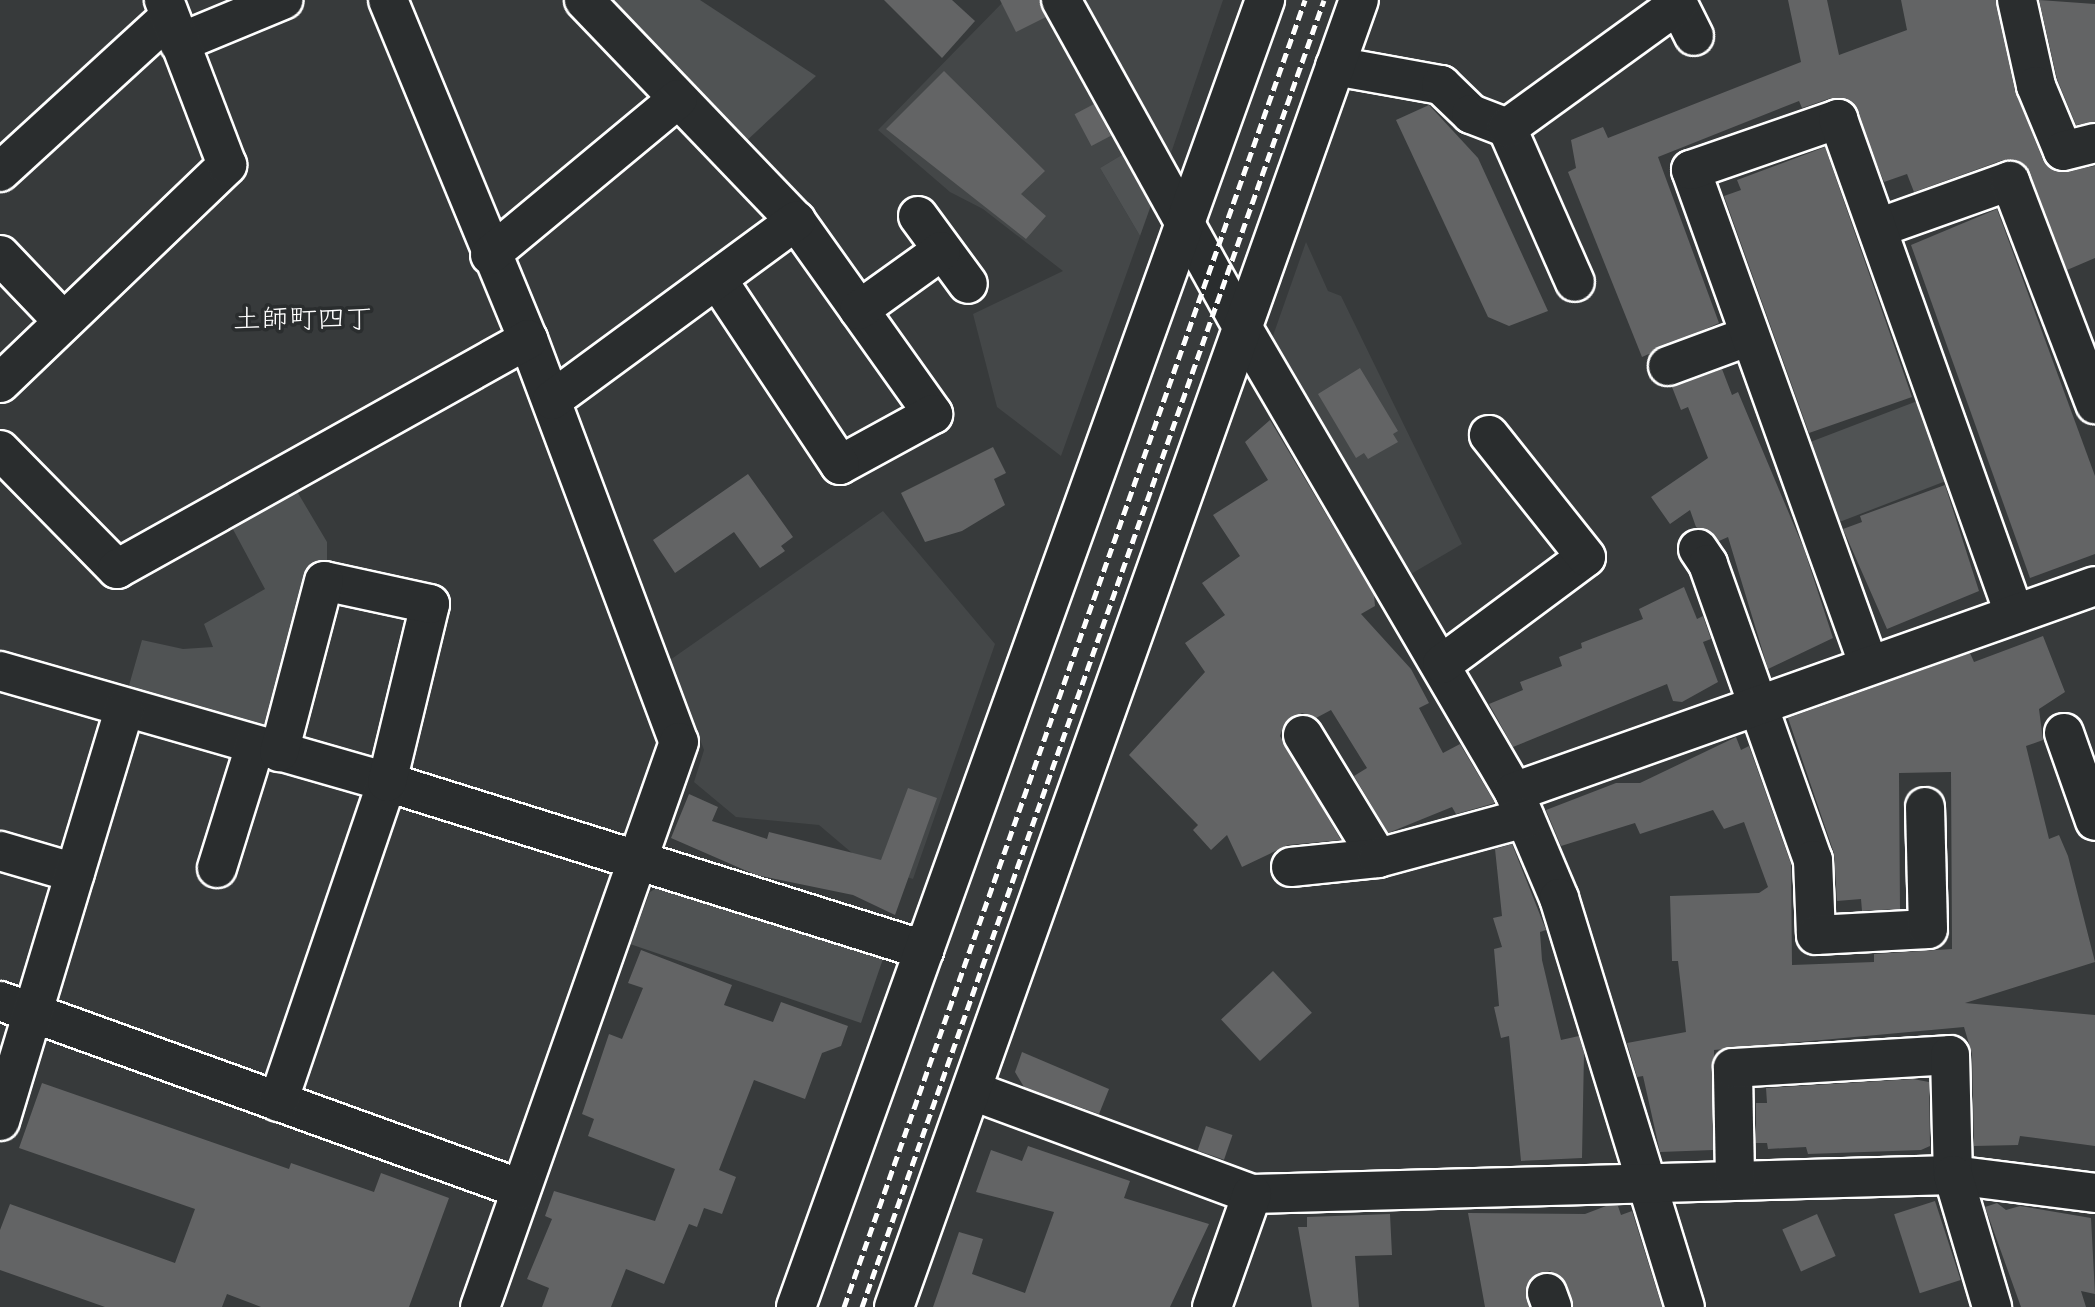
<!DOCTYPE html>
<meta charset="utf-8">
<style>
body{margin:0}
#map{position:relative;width:2095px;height:1307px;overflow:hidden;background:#373a3b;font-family:Sriracha,"Klee One",sans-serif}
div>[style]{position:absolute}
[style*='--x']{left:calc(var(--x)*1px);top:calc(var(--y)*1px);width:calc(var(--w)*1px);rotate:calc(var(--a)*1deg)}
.built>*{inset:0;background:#444748}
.green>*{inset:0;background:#505354;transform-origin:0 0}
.building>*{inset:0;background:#636465;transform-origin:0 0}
.roads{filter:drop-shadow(2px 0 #fff) drop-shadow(-2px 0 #fff) drop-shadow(0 2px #fff) drop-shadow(0 -2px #fff)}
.minor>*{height:38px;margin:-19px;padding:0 19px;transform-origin:19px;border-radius:19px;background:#2a2d2e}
.rail>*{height:5px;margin-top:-2.5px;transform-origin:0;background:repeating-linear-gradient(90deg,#fff 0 10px,transparent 0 15px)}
span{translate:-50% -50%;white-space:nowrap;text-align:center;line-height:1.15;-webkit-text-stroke:7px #2a2d2e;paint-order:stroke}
.neighbourhood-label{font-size:28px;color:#fff}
</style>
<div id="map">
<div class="built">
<i style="clip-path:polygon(1005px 0,1044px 0,1130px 150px,1100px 168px,1140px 236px,1061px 456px,997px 407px,973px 314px,1063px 271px,983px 209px,950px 192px,878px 130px)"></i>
<i style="clip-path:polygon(1077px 0,1223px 0,1169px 159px)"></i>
<i style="clip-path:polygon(1306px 242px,1328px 291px,1341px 296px,1462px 544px,1411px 574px,1269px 347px)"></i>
<i style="clip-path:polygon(883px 511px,995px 644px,913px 879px,865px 864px,819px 825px,736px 817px,694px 782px,704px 750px,670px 660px)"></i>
</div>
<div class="green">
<i style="clip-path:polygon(605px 0,700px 0,816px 76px,743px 144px)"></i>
<i style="clip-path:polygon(1130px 150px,1155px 194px,1140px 236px,1100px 168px)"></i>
<i style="left:1920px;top:400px;width:85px;height:121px;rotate:69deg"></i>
<i style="clip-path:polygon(292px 483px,327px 542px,327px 564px,315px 561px,270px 721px,258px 727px,128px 689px,142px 640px,183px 649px,213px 647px,204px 624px,265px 589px,228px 520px)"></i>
<i style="clip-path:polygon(661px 885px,885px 953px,861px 1023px,630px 944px,650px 892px)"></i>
</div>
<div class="building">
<i style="clip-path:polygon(884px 0,952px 0,975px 21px,942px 58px)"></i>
<i style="clip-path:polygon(1000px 0,1039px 0,1046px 17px,1016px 32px)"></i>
<i style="clip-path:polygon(1788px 0,1827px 0,1839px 55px,1907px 30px,1901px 0,1996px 0,2015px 91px,2043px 160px,2059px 172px,2095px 166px,2095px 258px,2067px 270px,2023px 164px,2003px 160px,1914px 192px,1907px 174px,1884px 182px,1852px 102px,1831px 98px,1802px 108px,1799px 101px,1658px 157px,1719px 323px,1642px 357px,1568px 172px,1576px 168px,1571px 140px,1603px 127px,1608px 138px,1801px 62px)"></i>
<i style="clip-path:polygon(2039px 0,2095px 4px,2095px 122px,2076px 125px,2057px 79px)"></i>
<i style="clip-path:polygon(944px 71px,1045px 171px,1021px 194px,1046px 216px,1026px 239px,886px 129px)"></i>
<i style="left:1094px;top:104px;width:36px;height:22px;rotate:62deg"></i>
<i style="clip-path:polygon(1429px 105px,1478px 158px,1548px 311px,1509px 326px,1488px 317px,1396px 120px)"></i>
<i style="clip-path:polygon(1825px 147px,1912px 397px,1809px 433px,1724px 196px,1741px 190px,1737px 180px)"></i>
<i style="clip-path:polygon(1997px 209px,2095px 476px,2095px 554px,2030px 578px,1911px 245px)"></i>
<i style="clip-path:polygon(1360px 368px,1398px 431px,1393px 434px,1398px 442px,1368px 459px,1364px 453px,1356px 458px,1318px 394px)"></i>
<i style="clip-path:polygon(1722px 369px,1732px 395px,1738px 392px,1804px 549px,1833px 638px,1768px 669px,1728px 537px,1719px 541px,1696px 527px,1690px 510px,1670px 524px,1651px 497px,1708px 458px,1688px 407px,1681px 410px,1672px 387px)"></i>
<i style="clip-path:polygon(1270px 420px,1374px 595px,1375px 606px,1361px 614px,1411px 669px,1429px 703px,1419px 708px,1443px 753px,1460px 744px,1495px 803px,1456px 814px,1452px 807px,1388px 833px,1354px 776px,1367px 768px,1331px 710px,1316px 718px,1302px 713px,1284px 724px,1280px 736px,1341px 840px,1288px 845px,1242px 867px,1227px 835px,1211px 850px,1193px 830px,1198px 825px,1129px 755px,1205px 672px,1185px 643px,1225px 615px,1202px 583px,1240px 556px,1213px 515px,1268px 480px,1245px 442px)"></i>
<i style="clip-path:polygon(993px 447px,1006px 473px,994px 479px,1005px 505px,962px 531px,925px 542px,901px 493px)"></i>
<i style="clip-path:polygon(748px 474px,793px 537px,781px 546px,785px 551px,760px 568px,734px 532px,675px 573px,653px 540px)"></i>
<i style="clip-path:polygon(1945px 485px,1979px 591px,1887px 629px,1843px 529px,1862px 522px,1860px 516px)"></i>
<i style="clip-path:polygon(1684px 587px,1697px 619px,1703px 616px,1711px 639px,1703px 642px,1718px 682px,1682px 702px,1673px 701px,1667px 684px,1513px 747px,1489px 704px,1523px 690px,1520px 682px,1562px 666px,1559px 657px,1582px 648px,1581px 643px,1643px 619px,1639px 609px)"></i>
<i style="clip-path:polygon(2043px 636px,2065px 692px,2039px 709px,2043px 740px,2026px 746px,2049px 839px,2059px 835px,2068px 856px,2095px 962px,1965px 1003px,2095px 1015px,2095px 1146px,2020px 1136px,2018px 1145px,1974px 1146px,1972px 1054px,1964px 1027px,1714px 1050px,1713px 1150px,1660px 1152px,1643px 1076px,1637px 1077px,1627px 1043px,1686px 1032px,1678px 961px,1672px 961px,1670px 896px,1759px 893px,1768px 887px,1744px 822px,1724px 829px,1713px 810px,1640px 834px,1635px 823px,1561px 846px,1546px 810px,1616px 783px,1640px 783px,1736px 737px,1741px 750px,1749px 746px,1791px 864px,1792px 965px,1874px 962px,1874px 954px,1952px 949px,1951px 772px,1899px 773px,1900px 909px,1862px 911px,1861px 899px,1837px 901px,1834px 853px,1788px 718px,1970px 653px,1974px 662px)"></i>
<i style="clip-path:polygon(908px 788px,937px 798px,895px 915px,853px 895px,756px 875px,671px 838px,689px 794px,718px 807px,712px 821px,767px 839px,769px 832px,881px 860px)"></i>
<i style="clip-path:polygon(1512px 844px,1546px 930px,1540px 932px,1542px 960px,1561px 1040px,1579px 1036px,1584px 1053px,1582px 1158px,1521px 1161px,1509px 1036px,1501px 1038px,1494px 1007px,1499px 1006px,1494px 949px,1502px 947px,1493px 918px,1502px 916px,1495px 849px)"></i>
<i style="clip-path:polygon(641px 950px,732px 985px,724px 1005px,773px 1022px,781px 1002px,848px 1026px,841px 1046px,822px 1053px,805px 1099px,754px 1080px,719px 1170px,736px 1177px,722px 1214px,704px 1208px,697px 1227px,689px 1224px,664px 1284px,626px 1269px,611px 1307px,542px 1307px,549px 1288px,527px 1279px,552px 1219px,545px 1216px,554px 1191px,655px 1221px,675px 1169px,588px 1136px,594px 1119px,582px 1114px,609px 1034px,622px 1039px,643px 988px,628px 983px)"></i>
<i style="left:1273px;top:971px;width:57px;height:71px;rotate:47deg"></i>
<i style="clip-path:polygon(1022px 1052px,1109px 1089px,1099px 1114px,1024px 1087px,1015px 1072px)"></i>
<i style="clip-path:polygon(1913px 1079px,1929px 1082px,1930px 1146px,1921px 1150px,1808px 1154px,1806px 1147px,1768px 1149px,1767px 1143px,1756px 1143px,1756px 1103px,1767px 1103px,1766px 1088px)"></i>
<i style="clip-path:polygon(42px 1083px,289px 1169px,291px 1163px,374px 1192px,381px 1173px,449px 1198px,409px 1307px,261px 1307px,227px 1294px,222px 1307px,105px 1307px,0 1270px,0 1230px,10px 1204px,175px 1263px,195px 1209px,19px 1148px)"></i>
<i style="left:1206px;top:1126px;width:28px;height:26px;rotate:19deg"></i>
<i style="clip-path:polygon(1028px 1146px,1130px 1181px,1124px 1198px,1209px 1224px,1170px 1307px,933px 1307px,959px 1232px,983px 1239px,972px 1274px,1025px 1293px,1054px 1212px,976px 1192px,991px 1150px,1022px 1161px)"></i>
<i style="left:1935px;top:1201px;width:83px;height:43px;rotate:72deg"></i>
<i style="clip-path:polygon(1997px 1203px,2006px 1210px,2020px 1206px,2091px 1218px,2095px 1294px,2081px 1291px,2086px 1307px,2021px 1307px,1985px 1207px)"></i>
<i style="clip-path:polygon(1606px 1206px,1618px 1206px,1621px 1215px,1632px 1211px,1662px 1307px,1573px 1307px,1567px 1285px,1550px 1271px,1530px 1279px,1529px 1307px,1485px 1307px,1468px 1213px,1585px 1214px)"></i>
<i style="clip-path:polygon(1390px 1214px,1392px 1255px,1355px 1256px,1359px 1307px,1312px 1307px,1298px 1227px,1307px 1227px,1307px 1217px)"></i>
<i style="left:1817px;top:1214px;width:46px;height:38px;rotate:66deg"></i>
</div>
<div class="roads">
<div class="minor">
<i style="--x:388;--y:0;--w:367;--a:67.6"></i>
<i style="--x:528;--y:339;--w:430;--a:69.5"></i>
<i style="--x:679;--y:742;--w:599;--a:109.4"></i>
<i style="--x:584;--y:0;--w:306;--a:46.2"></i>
<i style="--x:796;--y:221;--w:237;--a:54.6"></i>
<i style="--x:933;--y:414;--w:106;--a:151.3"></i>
<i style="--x:840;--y:465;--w:223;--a:-123.5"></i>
<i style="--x:1061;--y:0;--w:377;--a:61"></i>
<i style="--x:1244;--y:330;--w:535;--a:59.7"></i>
<i style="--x:1514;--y:792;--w:115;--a:67"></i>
<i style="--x:1559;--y:898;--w:428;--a:72.9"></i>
<i style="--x:1676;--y:0;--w:40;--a:63.4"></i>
<i style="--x:2017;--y:0;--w:88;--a:77.5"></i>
<i style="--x:2036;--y:86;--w:70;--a:67.4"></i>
<i style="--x:2063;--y:151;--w:33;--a:-14"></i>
<i style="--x:179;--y:43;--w:113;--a:-22.5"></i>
<i style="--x:1335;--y:66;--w:108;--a:10.2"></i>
<i style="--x:1441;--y:85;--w:42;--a:44"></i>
<i style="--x:1471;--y:114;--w:39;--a:21"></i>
<i style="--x:1507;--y:128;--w:168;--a:66.2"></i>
<i style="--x:1507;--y:128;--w:211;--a:-35.9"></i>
<i style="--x:0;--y:172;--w:229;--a:-42.5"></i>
<i style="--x:918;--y:216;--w:84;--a:53.7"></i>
<i style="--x:1878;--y:228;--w:140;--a:-19.6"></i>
<i style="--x:2010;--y:181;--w:239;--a:69.1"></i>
<i style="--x:0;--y:255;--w:91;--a:46.3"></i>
<i style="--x:490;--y:255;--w:244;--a:-39.7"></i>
<i style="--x:859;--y:310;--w:101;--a:-35.7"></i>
<i style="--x:1668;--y:366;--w:86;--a:-20.3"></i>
<i style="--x:0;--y:383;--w:315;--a:-43.8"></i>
<i style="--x:227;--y:165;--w:177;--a:-110.9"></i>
<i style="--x:552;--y:400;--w:303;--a:-36.3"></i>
<i style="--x:0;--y:450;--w:167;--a:45.5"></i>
<i style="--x:117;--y:569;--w:471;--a:-29.2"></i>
<i style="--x:1698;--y:549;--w:18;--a:56"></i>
<i style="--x:1708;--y:564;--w:314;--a:70.5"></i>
<i style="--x:1813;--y:860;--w:75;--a:87.7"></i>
<i style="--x:1816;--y:935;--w:112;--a:-3.1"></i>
<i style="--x:1928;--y:929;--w:122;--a:-91.4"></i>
<i style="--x:1868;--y:663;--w:524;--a:-109.75"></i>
<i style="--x:1691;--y:170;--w:156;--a:-19.1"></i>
<i style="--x:1838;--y:119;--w:524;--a:70.39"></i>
<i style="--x:1442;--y:664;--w:179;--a:-36.6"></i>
<i style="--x:1586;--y:557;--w:156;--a:-128.5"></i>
<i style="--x:0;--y:671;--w:403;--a:16"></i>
<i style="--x:387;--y:782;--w:563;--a:17.37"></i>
<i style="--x:2064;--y:733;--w:93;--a:70.6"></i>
<i style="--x:1303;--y:735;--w:144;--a:58.6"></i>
<i style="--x:1514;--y:792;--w:616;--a:-19.52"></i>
<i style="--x:0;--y:851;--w:78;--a:16.3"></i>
<i style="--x:1291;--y:867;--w:87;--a:-5.9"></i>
<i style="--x:1378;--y:858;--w:152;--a:-15.2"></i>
<i style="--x:217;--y:868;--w:128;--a:-72.7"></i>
<i style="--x:0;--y:1001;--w:554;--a:19.84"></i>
<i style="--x:973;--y:1091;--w:297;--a:20.3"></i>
<i style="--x:1252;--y:1194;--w:701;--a:-1.55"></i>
<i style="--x:1953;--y:1175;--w:143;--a:7.2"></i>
<i style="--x:278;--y:1102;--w:338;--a:-71.2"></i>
<i style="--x:387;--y:782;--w:183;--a:-76.4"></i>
<i style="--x:430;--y:604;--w:108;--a:-167.8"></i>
<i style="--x:324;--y:581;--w:177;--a:104.7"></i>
<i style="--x:0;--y:1121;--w:430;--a:-73.2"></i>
<i style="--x:1735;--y:1177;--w:109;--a:-91.1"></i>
<i style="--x:1733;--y:1068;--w:217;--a:-3.4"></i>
<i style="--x:1950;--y:1055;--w:120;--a:88.6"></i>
<i style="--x:1953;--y:1175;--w:138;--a:73.5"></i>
<i style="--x:1547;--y:1293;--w:15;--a:70"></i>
<i style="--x:796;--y:1307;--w:1389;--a:-70.26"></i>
<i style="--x:894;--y:1307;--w:1387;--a:-70.42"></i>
<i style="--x:1212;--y:1307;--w:120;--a:-70.5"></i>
</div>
</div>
<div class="rail">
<i style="--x:844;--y:1307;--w:1386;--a:-70.57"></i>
<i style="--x:862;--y:1307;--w:1386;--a:-70.53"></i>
</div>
<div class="neighbourhood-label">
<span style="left:303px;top:319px">土師町四丁</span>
</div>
</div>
